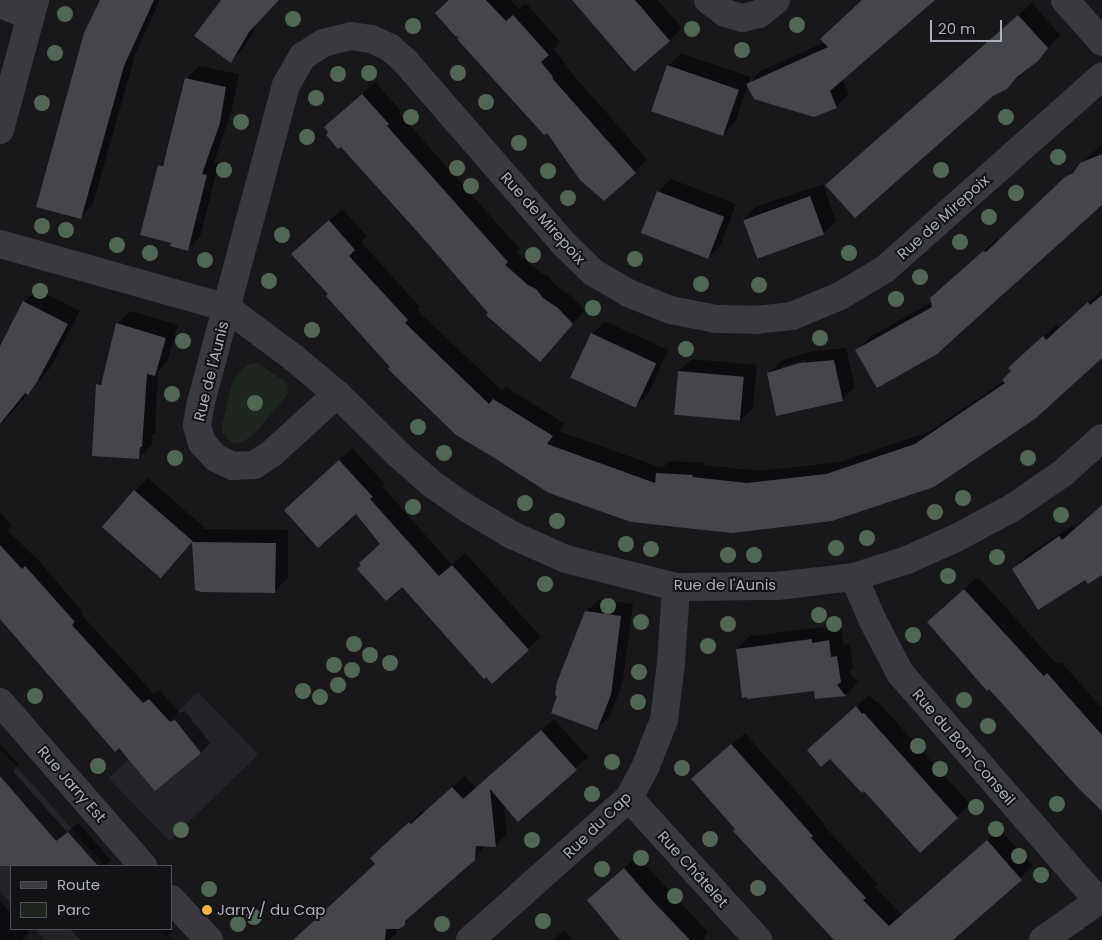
<!DOCTYPE html>
<meta charset="utf-8">
<style>
body{margin:0}
#map{position:relative;width:1102px;height:940px;overflow:hidden;background:#18181b;font-family:Poppins,sans-serif}
div>[style]{position:absolute}
[style*='--x']{left:calc(var(--x)*1px);top:calc(var(--y)*1px);width:calc(var(--w)*1px);rotate:calc(var(--a)*1deg)}
.built>*{inset:0;background:#242428;transform-origin:0 0}
.green>*{inset:0;background:#1e261f}
.shadow>*{inset:0;background:#0007}
.building>*{inset:0;background:#45464b;transform-origin:0 0}
.minor>*{height:28px;margin:-14px;padding:0 14px;transform-origin:14px;border-radius:14px;background:#393a40}
.trees>*{width:16px;height:16px;margin:-8px;border-radius:50%;background:#526655}
.dots>*{width:14px;height:14px;translate:-50% -50%;box-sizing:border-box;border:2px solid #131316;border-radius:50%}
span{translate:-50% -50%;white-space:nowrap;text-align:center;line-height:1.15;-webkit-text-stroke:4px #131316;paint-order:stroke}
.street-label{font-size:15px;color:#abb0ba}
.poi-label{font-size:15px;color:#abb0ba}
.left{translate:0 -50%;text-align:left}
.legend{position:absolute;left:10px;top:865px;width:162px;height:65px;box-sizing:border-box;background:#131316;border:1px solid #505258;margin:0;padding:6px 9px;list-style:none;font-size:15px;color:#abb0ba}
.legend li{display:flex;align-items:center;gap:10px;height:25px}
.legend b{width:25px;border:1px solid #505258}
.scale{position:absolute;left:930px;top:20px;width:72px;height:22px;box-sizing:border-box;border:2px solid #abb0ba;border-top:0;padding-left:6px;font-size:15px;line-height:18px;white-space:nowrap;color:#abb0ba;-webkit-text-stroke:4px #131316;paint-order:stroke}
</style>
<div id="map">
<div class="built">
<i style="left:198px;top:692px;width:87px;height:124px;rotate:46deg"></i>
<i style="clip-path:polygon(0 748px,105px 866px,11px 866px,11px 904px,0 892px)"></i>
<i style="clip-path:polygon(34px 929px,160px 929px,170px 940px,45px 940px)"></i>
</div>
<div class="green">
<i style="clip-path:polygon(257px 363px,287px 383px,288px 394px,256px 432px,243px 442px,232px 443px,222px 433px,222px 425px,233px 380px,247px 365px)"></i>
</div>
<div class="shadow">
<i style="clip-path:polygon(101px 0,160px 0,136px 52px,93px 204px,80px 217px)"></i>
<i style="clip-path:polygon(222px 0,278px 0,261px 18px,243px 49px,230px 61px)"></i>
<i style="clip-path:polygon(449px 0,510px 0,519px 9px,526px 3px,560px 42px,554px 49px,565px 63px,564px 64px,647px 159px,635px 172px,547px 131px,544px 134px,436px 13px)"></i>
<i style="clip-path:polygon(572px 0,658px 0,682px 28px,669px 41px)"></i>
<i style="clip-path:polygon(864px 0,933px 0,842px 79px,849px 94px,836px 107px,748px 84px,735px 123px,722px 136px,668px 66px,681px 53px,751px 77px,748px 84px,761px 71px,825px 42px)"></i>
<i style="clip-path:polygon(1032px 3px,1060px 35px,1036px 62px,1010px 85px,840px 172px)"></i>
<i style="clip-path:polygon(199px 66px,239px 74px,232px 109px,214px 162px,219px 163px,200px 237px,187px 249px,159px 166px,166px 159px,186px 79px)"></i>
<i style="clip-path:polygon(375px 82px,401px 111px,399px 113px,520px 249px,516px 252px,541px 273px,549px 276px,555px 285px,571px 296px,585px 310px,540px 360px,489px 313px,338px 115px)"></i>
<i style="clip-path:polygon(1102px 144px,1102px 204px,936px 353px,857px 350px,870px 337px,932px 302px,945px 286px,997px 239px,1000px 240px)"></i>
<i style="clip-path:polygon(671px 179px,736px 204px,721px 245px,708px 258px,658px 192px)"></i>
<i style="clip-path:polygon(823px 184px,836px 221px,823px 234px,744px 219px,757px 206px)"></i>
<i style="clip-path:polygon(342px 209px,367px 236px,361px 242px,420px 307px,417px 310px,502px 391px,506px 387px,564px 423px,559px 431px,662px 468px,670px 461px,705px 463px,704px 465px,760px 471px,840px 462px,929px 432px,1004px 381px,1022px 356px,1057px 324px,1060px 328px,1102px 290px,1102px 358px,933px 486px,632px 521px,391px 367px,329px 294px,306px 241px)"></i>
<i style="clip-path:polygon(37px 289px,80px 311px,50px 368px,0 426px,0 349px,24px 302px)"></i>
<i style="clip-path:polygon(130px 311px,178px 325px,167px 362px,158px 371px,155px 433px,152px 435px,152px 445px,139px 457px,97px 385px,104px 378px,117px 324px)"></i>
<i style="clip-path:polygon(605px 321px,668px 350px,648px 394px,636px 406px,592px 334px)"></i>
<i style="clip-path:polygon(evenodd,846px 348px,855px 387px,842px 400px,768px 374px,781px 361px,813px 351px,846px 348px,805px 360px,806px 362px,781px 370px,781px 367px,805px 360px)"></i>
<i style="clip-path:polygon(692px 359px,757px 365px,753px 408px,740px 421px,679px 371px)"></i>
<i style="clip-path:polygon(352px 448px,385px 484px,382px 486px,452px 565px,465px 553px,541px 637px,528px 649px,381px 543px,356px 512px,299px 497px)"></i>
<i style="clip-path:polygon(148px 478px,205px 528px,203px 529px,288px 530px,288px 578px,275px 591px,197px 590px,194px 541px,161px 577px,135px 491px)"></i>
<i style="clip-path:polygon(1102px 505px,1102px 567px,1013px 569px,1026px 556px,1073px 525px,1075px 528px)"></i>
<i style="clip-path:polygon(0 512px,12px 526px,7px 530px,40px 562px,83px 612px,81px 614px,154px 694px,159px 690px,180px 713px,185px 711px,210px 743px,201px 753px,120px 746px,0 618px)"></i>
<i style="clip-path:polygon(978px 577px,1052px 659px,1058px 664px,1061px 662px,1102px 708px,1102px 810px,989px 687px,941px 609px)"></i>
<i style="clip-path:polygon(599px 599px,633px 604px,623px 681px,610px 716px,597px 729px,586px 612px)"></i>
<i style="clip-path:polygon(824px 627px,825px 631px,841px 628px,844px 645px,850px 644px,853px 668px,849px 672px,858px 682px,846px 695px,816px 698px,815px 689px,737px 649px,750px 636px)"></i>
<i style="clip-path:polygon(869px 695px,876px 702px,877px 701px,970px 804px,920px 851px,821px 738px)"></i>
<i style="clip-path:polygon(554px 719px,588px 757px,519px 820px,504px 803px,507px 834px,495px 846px,486px 845px,474px 859px,397px 928px,396px 934px,390px 940px,292px 940px,376px 864px,383px 846px,422px 811px,424px 813px,465px 776px,476px 788px)"></i>
<i style="clip-path:polygon(745px 733px,824px 823px,823px 825px,878px 884px,875px 887px,902px 915px,1000px 829px,1033px 866px,951px 940px,835px 940px,737px 829px,706px 767px)"></i>
<i style="clip-path:polygon(0 744px,19px 765px,13px 771px,67px 832px,78px 823px,111px 860px,105px 866px,23px 866px,8px 849px,0 856px)"></i>
<i style="clip-path:polygon(637px 856px,708px 932px,704px 937px,707px 940px,625px 940px,589px 900px)"></i>
<i style="clip-path:polygon(0 901px,11px 913px,11px 929px,25px 929px,29px 933px,23px 940px,0 940px)"></i>
<i style="clip-path:polygon(171px 928px,173px 930px,168px 935px,173px 940px,80px 940px,70px 929px)"></i>
<i style="clip-path:polygon(564px 930px,573px 940px,553px 940px)"></i>
</div>
<div class="building">
<i style="clip-path:polygon(100px 0,154px 0,124px 66px,81px 219px,36px 207px,84px 33px)"></i>
<i style="clip-path:polygon(221px 0,279px 0,249px 32px,231px 63px,194px 36px)"></i>
<i style="clip-path:polygon(449px 0,486px 0,506px 21px,513px 15px,549px 55px,541px 62px,553px 77px,552px 78px,636px 173px,604px 201px,580px 180px,547px 133px,544px 135px,457px 39px,459px 37px,455px 36px,435px 13px)"></i>
<i style="clip-path:polygon(572px 0,635px 0,670px 41px,634px 72px)"></i>
<i style="clip-path:polygon(862px 0,935px 0,830px 91px,837px 108px,814px 117px,754px 99px,746px 84px,828px 47px,820px 39px)"></i>
<i style="clip-path:polygon(1018px 15px,1048px 48px,1038px 61px,1017px 77px,1007px 89px,993px 96px,855px 218px,825px 185px)"></i>
<i style="left:667px;top:65px;width:76px;height:49px;rotate:19deg"></i>
<i style="clip-path:polygon(185px 78px,226px 87px,220px 123px,202px 174px,207px 175px,188px 251px,170px 246px,171px 243px,140px 235px,158px 165px,163px 166px)"></i>
<i style="clip-path:polygon(362px 94px,389px 124px,387px 126px,508px 262px,505px 265px,528px 285px,536px 289px,543px 298px,558px 308px,573px 324px,540px 362px,486px 315px,488px 313px,423px 238px,341px 147px,338px 149px,326px 135px,328px 132px,324px 127px)"></i>
<i style="clip-path:polygon(1102px 154px,1102px 205px,937px 354px,877px 388px,855px 350px,932px 307px,930px 298px,983px 251px,986px 252px,1065px 177px,1073px 173px,1080px 163px)"></i>
<i style="left:657px;top:191px;width:72px;height:45px;rotate:21deg"></i>
<i style="left:810px;top:196px;width:41px;height:71px;rotate:70deg"></i>
<i style="clip-path:polygon(329px 220px,355px 250px,349px 256px,408px 320px,405px 323px,489px 404px,493px 399px,553px 436px,547px 444px,655px 483px,656px 473px,693px 475px,692px 477px,747px 483px,826px 474px,915px 444px,1005px 383px,1002px 380px,1011px 371px,1008px 368px,1023px 354px,1043px 336px,1046px 340px,1088px 302px,1090px 305px,1102px 295px,1102px 358px,1036px 418px,934px 487px,832px 521px,732px 533px,631px 522px,549px 493px,496px 459px,456px 435px,388px 369px,390px 367px,326px 296px,328px 294px,291px 254px)"></i>
<i style="clip-path:polygon(23px 301px,68px 324px,37px 382px,28px 395px,25px 393px,0 424px,0 346px)"></i>
<i style="clip-path:polygon(116px 323px,166px 338px,155px 376px,147px 374px,142px 447px,140px 447px,139px 459px,92px 456px,96px 384px,101px 385px)"></i>
<i style="left:591px;top:333px;width:72px;height:49px;rotate:25deg"></i>
<i style="clip-path:polygon(834px 360px,843px 401px,776px 416px,767px 373px,800px 363px)"></i>
<i style="left:678px;top:371px;width:66px;height:44px;rotate:5deg"></i>
<i style="clip-path:polygon(339px 460px,373px 497px,370px 499px,439px 576px,452px 565px,529px 650px,492px 684px,486px 677px,484px 679px,402px 587px,386px 601px,357px 569px,361px 565px,359px 563px,380px 544px,356px 514px,318px 548px,284px 510px)"></i>
<i style="left:134px;top:490px;width:78px;height:49px;rotate:41deg"></i>
<i style="clip-path:polygon(1102px 505px,1102px 575px,1088px 584px,1085px 580px,1038px 610px,1012px 569px,1059px 536px,1062px 540px)"></i>
<i style="clip-path:polygon(192px 542px,276px 543px,275px 593px,201px 592px,195px 590px)"></i>
<i style="clip-path:polygon(0 545px,22px 569px,25px 566px,75px 622px,72px 625px,143px 703px,149px 699px,170px 722px,175px 720px,201px 753px,155px 791px,119px 748px,115px 752px,0 619px)"></i>
<i style="clip-path:polygon(964px 589px,1039px 671px,1044px 676px,1047px 673px,1102px 735px,1102px 811px,1079px 789px,989px 689px,987px 691px,927px 622px)"></i>
<i style="clip-path:polygon(585px 611px,621px 616px,611px 695px,597px 730px,551px 713px,557px 696px,555px 695px,557px 682px)"></i>
<i style="clip-path:polygon(812px 639px,812px 643px,829px 640px,831px 657px,837px 656px,841px 682px,837px 685px,846px 696px,815px 699px,814px 691px,747px 699px,747px 697px,742px 698px,736px 649px)"></i>
<i style="clip-path:polygon(856px 706px,862px 714px,864px 713px,958px 818px,920px 853px,864px 791px,862px 793px,830px 759px,821px 767px,807px 750px)"></i>
<i style="clip-path:polygon(541px 730px,577px 770px,518px 822px,490px 789px,496px 847px,476px 846px,475px 860px,405px 921px,405px 925px,399px 929px,386px 929px,385px 940px,293px 940px,375px 864px,370px 858px,409px 822px,411px 824px,452px 787px,463px 799px)"></i>
<i style="clip-path:polygon(731px 744px,813px 836px,811px 838px,866px 898px,863px 900px,889px 926px,987px 840px,1022px 880px,953px 940px,834px 940px,733px 831px,735px 829px,691px 779px)"></i>
<i style="clip-path:polygon(0 776px,56px 841px,68px 832px,98px 866px,0 866px)"></i>
<i style="clip-path:polygon(624px 868px,650px 898px,690px 940px,620px 940px,587px 900px)"></i>
</div>
<div class="minor">
<i style="--x:708;--y:0;--w:21;--a:37"></i>
<i style="--x:725;--y:13;--w:18;--a:16"></i>
<i style="--x:742;--y:18;--w:17;--a:-13"></i>
<i style="--x:759;--y:14;--w:22;--a:-39"></i>
<i style="--x:1065;--y:0;--w:56;--a:48.6"></i>
<i style="--x:0;--y:4;--w:32;--a:22"></i>
<i style="--x:0;--y:130;--w:135;--a:-74.9"></i>
<i style="--x:0;--y:244;--w:236;--a:15.7"></i>
<i style="--x:227;--y:308;--w:84;--a:36.7"></i>
<i style="--x:294;--y:358;--w:56;--a:39.9"></i>
<i style="--x:337;--y:394;--w:86;--a:44.5"></i>
<i style="--x:398;--y:454;--w:45;--a:41.4"></i>
<i style="--x:432;--y:484;--w:40;--a:34.9"></i>
<i style="--x:465;--y:507;--w:55;--a:30.8"></i>
<i style="--x:512;--y:535;--w:59;--a:24"></i>
<i style="--x:566;--y:559;--w:114;--a:14.3"></i>
<i style="--x:676;--y:587;--w:101;--a:-0.6"></i>
<i style="--x:777;--y:586;--w:78;--a:-6.7"></i>
<i style="--x:854;--y:577;--w:56;--a:-17.8"></i>
<i style="--x:907;--y:560;--w:54;--a:-24.2"></i>
<i style="--x:956;--y:538;--w:64;--a:-28.2"></i>
<i style="--x:1012;--y:508;--w:62;--a:-34.5"></i>
<i style="--x:1063;--y:473;--w:52;--a:-41.9"></i>
<i style="--x:337;--y:394;--w:89;--a:137.7"></i>
<i style="--x:271;--y:454;--w:20;--a:147"></i>
<i style="--x:254;--y:465;--w:21;--a:177"></i>
<i style="--x:233;--y:466;--w:19;--a:-155"></i>
<i style="--x:216;--y:458;--w:21;--a:-133"></i>
<i style="--x:202;--y:443;--w:18;--a:-106"></i>
<i style="--x:197;--y:426;--w:20;--a:-81"></i>
<i style="--x:200;--y:406;--w:332;--a:-75"></i>
<i style="--x:286;--y:85;--w:34;--a:-60"></i>
<i style="--x:303;--y:56;--w:24;--a:-33"></i>
<i style="--x:323;--y:43;--w:29;--a:-14"></i>
<i style="--x:351;--y:36;--w:20;--a:9"></i>
<i style="--x:371;--y:39;--w:20;--a:24"></i>
<i style="--x:389;--y:47;--w:21;--a:41"></i>
<i style="--x:405;--y:61;--w:241;--a:49"></i>
<i style="--x:563;--y:243;--w:43;--a:44.1"></i>
<i style="--x:594;--y:273;--w:39;--a:30"></i>
<i style="--x:628;--y:293;--w:46;--a:21.6"></i>
<i style="--x:671;--y:310;--w:46;--a:11.3"></i>
<i style="--x:716;--y:319;--w:39;--a:1"></i>
<i style="--x:755;--y:320;--w:37;--a:-6"></i>
<i style="--x:792;--y:316;--w:52;--a:-22.6"></i>
<i style="--x:840;--y:296;--w:52;--a:-31"></i>
<i style="--x:885;--y:269;--w:290;--a:-41.6"></i>
<i style="--x:854;--y:577;--w:46;--a:66.8"></i>
<i style="--x:872;--y:619;--w:61;--a:62.6"></i>
<i style="--x:900;--y:673;--w:302;--a:49"></i>
<i style="--x:0;--y:702;--w:218;--a:48.9"></i>
<i style="--x:629;--y:798;--w:192;--a:47.7"></i>
<i style="--x:171;--y:899;--w:56;--a:47.2"></i>
<i style="--x:470;--y:940;--w:213;--a:-41.8"></i>
<i style="--x:629;--y:798;--w:34;--a:-62"></i>
<i style="--x:645;--y:768;--w:52;--a:-68.4"></i>
<i style="--x:664;--y:720;--w:57;--a:-83"></i>
<i style="--x:671;--y:663;--w:76;--a:-86.2"></i>
<i style="--x:1043;--y:940;--w:72;--a:-35.4"></i>
</div>
<div class="trees">
<i style="left:65px;top:14px"></i>
<i style="left:293px;top:19px"></i>
<i style="left:797px;top:25px"></i>
<i style="left:413px;top:26px"></i>
<i style="left:692px;top:29px"></i>
<i style="left:742px;top:50px"></i>
<i style="left:55px;top:53px"></i>
<i style="left:369px;top:73px"></i>
<i style="left:458px;top:73px"></i>
<i style="left:338px;top:74px"></i>
<i style="left:316px;top:98px"></i>
<i style="left:486px;top:102px"></i>
<i style="left:42px;top:103px"></i>
<i style="left:411px;top:117px"></i>
<i style="left:1006px;top:117px"></i>
<i style="left:241px;top:122px"></i>
<i style="left:307px;top:137px"></i>
<i style="left:519px;top:143px"></i>
<i style="left:1058px;top:157px"></i>
<i style="left:457px;top:168px"></i>
<i style="left:224px;top:170px"></i>
<i style="left:941px;top:170px"></i>
<i style="left:548px;top:171px"></i>
<i style="left:471px;top:186px"></i>
<i style="left:1016px;top:193px"></i>
<i style="left:568px;top:198px"></i>
<i style="left:989px;top:217px"></i>
<i style="left:42px;top:226px"></i>
<i style="left:66px;top:230px"></i>
<i style="left:282px;top:235px"></i>
<i style="left:960px;top:242px"></i>
<i style="left:117px;top:245px"></i>
<i style="left:150px;top:253px"></i>
<i style="left:849px;top:253px"></i>
<i style="left:533px;top:255px"></i>
<i style="left:635px;top:259px"></i>
<i style="left:205px;top:260px"></i>
<i style="left:920px;top:277px"></i>
<i style="left:269px;top:281px"></i>
<i style="left:701px;top:284px"></i>
<i style="left:759px;top:285px"></i>
<i style="left:40px;top:291px"></i>
<i style="left:896px;top:299px"></i>
<i style="left:593px;top:308px"></i>
<i style="left:312px;top:330px"></i>
<i style="left:820px;top:338px"></i>
<i style="left:183px;top:341px"></i>
<i style="left:686px;top:349px"></i>
<i style="left:172px;top:394px"></i>
<i style="left:255px;top:403px"></i>
<i style="left:418px;top:427px"></i>
<i style="left:444px;top:453px"></i>
<i style="left:175px;top:458px"></i>
<i style="left:1028px;top:458px"></i>
<i style="left:963px;top:498px"></i>
<i style="left:525px;top:503px"></i>
<i style="left:413px;top:507px"></i>
<i style="left:935px;top:512px"></i>
<i style="left:1061px;top:515px"></i>
<i style="left:557px;top:521px"></i>
<i style="left:867px;top:538px"></i>
<i style="left:626px;top:544px"></i>
<i style="left:836px;top:548px"></i>
<i style="left:651px;top:549px"></i>
<i style="left:728px;top:555px"></i>
<i style="left:754px;top:555px"></i>
<i style="left:997px;top:557px"></i>
<i style="left:948px;top:576px"></i>
<i style="left:545px;top:584px"></i>
<i style="left:608px;top:606px"></i>
<i style="left:819px;top:615px"></i>
<i style="left:641px;top:622px"></i>
<i style="left:728px;top:624px"></i>
<i style="left:834px;top:624px"></i>
<i style="left:913px;top:635px"></i>
<i style="left:354px;top:644px"></i>
<i style="left:708px;top:646px"></i>
<i style="left:370px;top:655px"></i>
<i style="left:390px;top:663px"></i>
<i style="left:334px;top:665px"></i>
<i style="left:352px;top:670px"></i>
<i style="left:639px;top:672px"></i>
<i style="left:338px;top:685px"></i>
<i style="left:303px;top:691px"></i>
<i style="left:35px;top:696px"></i>
<i style="left:320px;top:697px"></i>
<i style="left:964px;top:700px"></i>
<i style="left:638px;top:702px"></i>
<i style="left:988px;top:726px"></i>
<i style="left:918px;top:746px"></i>
<i style="left:612px;top:762px"></i>
<i style="left:98px;top:766px"></i>
<i style="left:682px;top:768px"></i>
<i style="left:940px;top:769px"></i>
<i style="left:592px;top:794px"></i>
<i style="left:1057px;top:804px"></i>
<i style="left:976px;top:807px"></i>
<i style="left:996px;top:829px"></i>
<i style="left:181px;top:830px"></i>
<i style="left:710px;top:839px"></i>
<i style="left:532px;top:840px"></i>
<i style="left:1019px;top:856px"></i>
<i style="left:641px;top:858px"></i>
<i style="left:602px;top:869px"></i>
<i style="left:1041px;top:875px"></i>
<i style="left:758px;top:888px"></i>
<i style="left:209px;top:889px"></i>
<i style="left:675px;top:896px"></i>
<i style="left:254px;top:917px"></i>
<i style="left:543px;top:921px"></i>
<i style="left:238px;top:924px"></i>
<i style="left:442px;top:924px"></i>
</div>
<div class="dots">
<i style="left:207px;top:910px;background:#f4b437"></i>
</div>
<div class="street-label">
<span style="left:943px;top:217px;rotate:-42deg">Rue de Mirepoix</span>
<span style="left:543px;top:218px;rotate:48deg">Rue de Mirepoix</span>
<span style="left:211px;top:371px;rotate:-76deg">Rue de l'Aunis</span>
<span style="left:725px;top:585px">Rue de l'Aunis</span>
<span style="left:964px;top:747px;rotate:49deg">Rue du Bon-Conseil</span>
<span style="left:72px;top:784px;rotate:49deg">Rue Jarry Est</span>
<span style="left:597px;top:825px;rotate:-44deg">Rue du Cap</span>
<span style="left:693px;top:869px;rotate:48deg">Rue Châtelet</span>
</div>
<div class="poi-label">
<span class="left" style="left:217px;top:910px">Jarry / du Cap</span>
</div>
<ul class="legend">
<li><b style="height:6px;background:#393a40"></b>Route</li>
<li><b style="height:14px;background:#1e261f"></b>Parc</li>
</ul>
<div class="scale">20 m</div>
</div>
